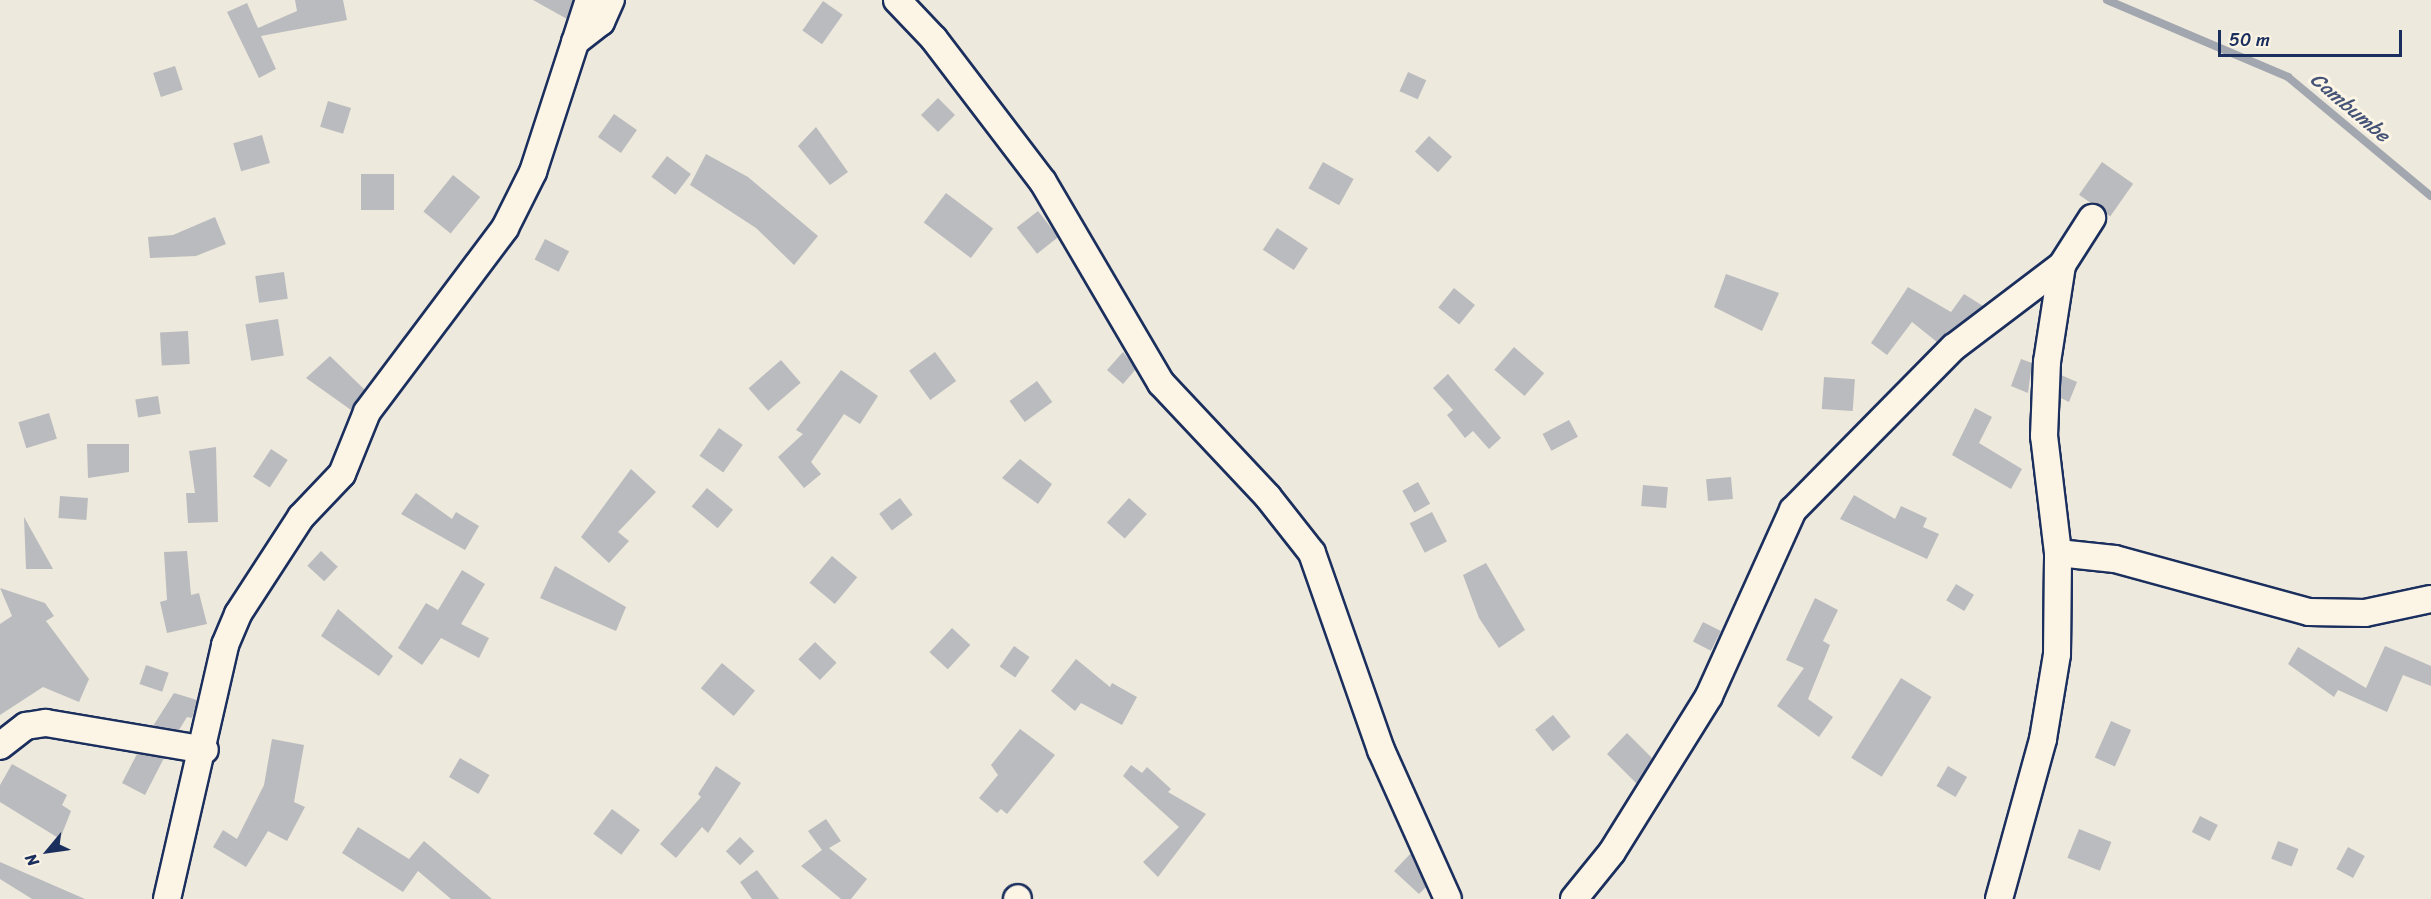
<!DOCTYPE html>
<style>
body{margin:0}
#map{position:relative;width:2431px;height:899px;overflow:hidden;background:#eee9dd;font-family:Sriracha,sans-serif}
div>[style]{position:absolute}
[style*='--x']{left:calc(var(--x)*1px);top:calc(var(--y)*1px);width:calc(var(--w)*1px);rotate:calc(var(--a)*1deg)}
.stream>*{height:8px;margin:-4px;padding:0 4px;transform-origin:4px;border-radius:4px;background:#a2a7af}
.building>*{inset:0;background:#babbbe;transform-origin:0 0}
.roads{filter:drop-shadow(2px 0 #1b2f5e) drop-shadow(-2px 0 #1b2f5e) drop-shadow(0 2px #1b2f5e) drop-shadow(0 -2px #1b2f5e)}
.minor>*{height:26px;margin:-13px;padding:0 13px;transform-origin:13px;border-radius:13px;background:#fcf5e5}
span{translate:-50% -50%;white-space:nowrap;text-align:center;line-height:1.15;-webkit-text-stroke:6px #fcf5e5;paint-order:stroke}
.water-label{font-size:20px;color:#445376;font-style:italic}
.north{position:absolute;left:18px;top:821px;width:60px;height:60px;-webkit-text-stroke:4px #fcf5e5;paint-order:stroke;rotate:241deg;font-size:16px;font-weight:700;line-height:24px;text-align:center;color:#1b2f5e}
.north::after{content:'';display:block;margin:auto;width:21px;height:27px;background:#1b2f5e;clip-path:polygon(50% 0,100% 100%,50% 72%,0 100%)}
.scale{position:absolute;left:2218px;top:30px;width:184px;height:27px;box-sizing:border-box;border:3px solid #1b2f5e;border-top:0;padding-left:8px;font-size:18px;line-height:21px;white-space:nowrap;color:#1b2f5e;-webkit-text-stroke:4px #fcf5e5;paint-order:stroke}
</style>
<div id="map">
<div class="stream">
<i style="--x:2107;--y:0;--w:197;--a:23"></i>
<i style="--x:2288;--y:77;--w:186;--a:39.8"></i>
</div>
<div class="building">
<i style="clip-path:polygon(295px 0,343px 0,347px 20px,261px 36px,276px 69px,259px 78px,227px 12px,247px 3px,258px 28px,297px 11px)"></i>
<i style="clip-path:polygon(533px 0,573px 0,567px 19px)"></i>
<i style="left:823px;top:1px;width:24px;height:36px;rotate:35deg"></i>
<i style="left:175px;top:66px;width:25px;height:23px;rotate:72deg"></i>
<i style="left:1408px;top:72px;width:20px;height:21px;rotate:24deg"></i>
<i style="left:938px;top:98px;width:24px;height:24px;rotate:45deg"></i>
<i style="left:328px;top:101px;width:24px;height:27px;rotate:17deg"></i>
<i style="left:614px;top:114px;width:28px;height:28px;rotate:35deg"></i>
<i style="clip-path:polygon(816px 127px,848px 172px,830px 185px,798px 146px)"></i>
<i style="left:262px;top:135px;width:29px;height:30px;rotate:74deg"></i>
<i style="left:1429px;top:136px;width:31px;height:21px;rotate:42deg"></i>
<i style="clip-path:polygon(706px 154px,748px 177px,818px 236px,794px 265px,756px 228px,690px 185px)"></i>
<i style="left:667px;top:156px;width:30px;height:26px;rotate:37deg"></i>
<i style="left:1323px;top:162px;width:35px;height:30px;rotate:29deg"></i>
<i style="left:2102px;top:162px;width:38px;height:40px;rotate:35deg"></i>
<i style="left:361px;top:174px;width:33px;height:36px"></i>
<i style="left:453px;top:175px;width:35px;height:47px;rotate:39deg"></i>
<i style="left:946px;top:193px;width:59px;height:37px;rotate:37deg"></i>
<i style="left:1038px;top:211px;width:33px;height:27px;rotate:52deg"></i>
<i style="clip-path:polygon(215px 217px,226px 244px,196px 256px,150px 258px,148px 237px,173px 235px)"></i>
<i style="left:1277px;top:228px;width:37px;height:26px;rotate:33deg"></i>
<i style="left:545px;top:239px;width:27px;height:23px;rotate:27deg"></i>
<i style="left:284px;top:272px;width:27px;height:29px;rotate:82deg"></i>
<i style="clip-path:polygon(1726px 274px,1779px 293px,1762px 331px,1714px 307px)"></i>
<i style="clip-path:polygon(1908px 287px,1951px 312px,1964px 294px,1983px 306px,1937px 342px,1912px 322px,1887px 355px,1871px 343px)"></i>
<i style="left:1454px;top:288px;width:27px;height:25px;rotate:39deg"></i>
<i style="left:278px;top:319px;width:37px;height:33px;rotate:81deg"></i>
<i style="left:188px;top:331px;width:33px;height:28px;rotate:87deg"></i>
<i style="left:1514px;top:347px;width:40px;height:30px;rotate:41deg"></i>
<i style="left:935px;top:352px;width:36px;height:32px;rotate:54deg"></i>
<i style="clip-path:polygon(1123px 352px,1136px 369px,1123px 384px,1107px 370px)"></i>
<i style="clip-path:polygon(330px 356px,365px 390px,351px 410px,306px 378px)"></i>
<i style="clip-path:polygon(2021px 359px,2032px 363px,2028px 393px,2011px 386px)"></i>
<i style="left:781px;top:360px;width:30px;height:43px;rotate:49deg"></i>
<i style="clip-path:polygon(841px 370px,878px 396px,860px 424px,844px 414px,811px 462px,821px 474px,804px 488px,778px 457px,803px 434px,796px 430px)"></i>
<i style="clip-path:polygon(1448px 374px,1501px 438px,1489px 449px,1473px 431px,1465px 438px,1447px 415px,1453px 410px,1433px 388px)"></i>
<i style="clip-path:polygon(2061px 375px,2077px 382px,2069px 402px,2061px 398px)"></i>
<i style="left:1824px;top:377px;width:31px;height:32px;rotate:4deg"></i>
<i style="left:1037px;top:381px;width:26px;height:34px;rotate:54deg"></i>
<i style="left:158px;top:396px;width:18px;height:23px;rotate:81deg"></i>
<i style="clip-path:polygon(1975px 408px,1992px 417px,1979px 443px,2022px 469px,2011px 489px,1952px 455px)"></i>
<i style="left:49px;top:413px;width:27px;height:32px;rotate:73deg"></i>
<i style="left:1569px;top:420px;width:19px;height:30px;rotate:62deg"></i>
<i style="left:719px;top:428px;width:29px;height:34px;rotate:35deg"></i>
<i style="clip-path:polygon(87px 444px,129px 444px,129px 472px,88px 478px)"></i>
<i style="clip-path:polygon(216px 447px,218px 522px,188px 523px,186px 493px,195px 493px,189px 451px)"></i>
<i style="left:271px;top:449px;width:20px;height:33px;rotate:33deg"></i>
<i style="clip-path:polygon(1020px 459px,1052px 484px,1038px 504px,1002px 478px)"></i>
<i style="clip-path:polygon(631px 469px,656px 492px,618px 532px,629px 541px,609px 563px,581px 537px)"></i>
<i style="left:1731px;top:477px;width:22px;height:25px;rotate:85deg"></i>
<i style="left:1418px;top:482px;width:25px;height:18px;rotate:61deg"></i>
<i style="left:1643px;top:485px;width:25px;height:21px;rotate:5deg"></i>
<i style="left:707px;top:488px;width:34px;height:24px;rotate:40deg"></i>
<i style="clip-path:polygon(416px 493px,452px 519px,456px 512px,479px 526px,465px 550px,401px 514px)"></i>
<i style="clip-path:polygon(1854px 495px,1895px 519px,1901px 506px,1927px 518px,1923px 527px,1939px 534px,1927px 559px,1840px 519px)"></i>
<i style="left:60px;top:496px;width:28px;height:22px;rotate:4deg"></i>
<i style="left:900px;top:498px;width:21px;height:26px;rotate:53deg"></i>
<i style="left:1129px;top:498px;width:24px;height:33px;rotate:42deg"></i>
<i style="left:1432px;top:512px;width:33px;height:25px;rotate:63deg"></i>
<i style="clip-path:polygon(24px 517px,53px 569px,26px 569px)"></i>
<i style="clip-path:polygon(187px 551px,191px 595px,199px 593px,207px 624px,167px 633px,160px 602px,167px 600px,164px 552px)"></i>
<i style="left:321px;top:551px;width:23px;height:20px;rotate:43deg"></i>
<i style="left:832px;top:556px;width:33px;height:35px;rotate:40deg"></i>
<i style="clip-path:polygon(1486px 563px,1525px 630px,1499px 648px,1479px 618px,1463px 575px)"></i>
<i style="clip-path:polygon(555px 566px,626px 607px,616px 631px,540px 598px)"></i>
<i style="clip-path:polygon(462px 570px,485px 584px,461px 624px,489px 638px,479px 658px,441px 638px,422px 665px,398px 648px,426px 603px,438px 610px)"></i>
<i style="left:1956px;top:584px;width:21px;height:19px;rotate:31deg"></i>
<i style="clip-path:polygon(0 588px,45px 603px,54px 616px,46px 621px,89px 679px,79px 702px,43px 687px,0 715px,0 624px,12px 616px)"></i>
<i style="clip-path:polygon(1815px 598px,1838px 610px,1823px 641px,1830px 645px,1808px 699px,1833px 717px,1819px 737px,1777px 706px,1804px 668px,1786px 660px)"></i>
<i style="clip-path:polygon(338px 609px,393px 656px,379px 676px,321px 636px)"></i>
<i style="left:1703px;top:622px;width:20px;height:22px;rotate:27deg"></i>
<i style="left:952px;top:628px;width:25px;height:33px;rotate:43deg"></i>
<i style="left:815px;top:642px;width:30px;height:24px;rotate:44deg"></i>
<i style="left:1014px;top:646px;width:19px;height:25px;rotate:35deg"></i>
<i style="clip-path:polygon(2385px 646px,2431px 666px,2431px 686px,2403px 675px,2387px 712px,2338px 690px,2334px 697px,2288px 664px,2298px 647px,2366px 688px)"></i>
<i style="clip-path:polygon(1076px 659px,1110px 687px,1112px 683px,1137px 697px,1122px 725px,1081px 703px,1075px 711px,1051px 691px)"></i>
<i style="left:722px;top:663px;width:43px;height:33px;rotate:40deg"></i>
<i style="left:146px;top:665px;width:24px;height:20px;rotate:19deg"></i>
<i style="left:1901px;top:678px;width:36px;height:94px;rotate:32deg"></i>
<i style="clip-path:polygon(174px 693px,197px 700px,192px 718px,187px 717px,179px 730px,153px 726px)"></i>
<i style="left:1553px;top:715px;width:28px;height:23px;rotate:51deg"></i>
<i style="left:2111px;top:721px;width:22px;height:40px;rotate:24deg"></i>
<i style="clip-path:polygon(1020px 729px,1055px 755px,1007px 814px,1001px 809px,997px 813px,979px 798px,998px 775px,991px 765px)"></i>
<i style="clip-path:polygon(1627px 733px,1652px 758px,1637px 784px,1607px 754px)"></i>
<i style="clip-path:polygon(272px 739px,304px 745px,294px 802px,305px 807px,287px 841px,268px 831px,246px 867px,213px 847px,223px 830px,237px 839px,264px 785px)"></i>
<i style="clip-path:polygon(137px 754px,164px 758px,145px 795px,122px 783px)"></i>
<i style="left:460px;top:758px;width:34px;height:22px;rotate:30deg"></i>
<i style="clip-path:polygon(12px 764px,67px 795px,62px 805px,71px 811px,60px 839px,0 802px,0 785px)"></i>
<i style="clip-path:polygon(1131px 765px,1142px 773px,1147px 767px,1171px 789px,1168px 792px,1206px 814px,1158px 877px,1143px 862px,1179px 827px,1123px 776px)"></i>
<i style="clip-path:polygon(716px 766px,741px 783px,708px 833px,702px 827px,676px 858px,660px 844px,701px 797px,698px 794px)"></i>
<i style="left:1948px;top:766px;width:22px;height:23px;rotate:30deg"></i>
<i style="left:612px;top:809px;width:35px;height:31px;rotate:37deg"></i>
<i style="left:2200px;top:816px;width:20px;height:18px;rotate:27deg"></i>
<i style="clip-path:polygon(826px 819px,841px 841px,829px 848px,867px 879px,851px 899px,841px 899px,801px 866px,822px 850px,808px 831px)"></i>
<i style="clip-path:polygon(358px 827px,409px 859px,424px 841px,492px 899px,451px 899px,418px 871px,403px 892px,342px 853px)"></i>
<i style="left:2079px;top:829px;width:35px;height:31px;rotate:22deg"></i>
<i style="left:740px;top:837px;width:20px;height:20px;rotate:45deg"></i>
<i style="left:2278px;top:841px;width:22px;height:19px;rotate:21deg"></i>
<i style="left:2348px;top:847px;width:19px;height:25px;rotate:28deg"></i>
<i style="clip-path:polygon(1411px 853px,1426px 887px,1419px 894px,1394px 871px)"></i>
<i style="clip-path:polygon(0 862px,85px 899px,32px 899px,0 879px)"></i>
<i style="clip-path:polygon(757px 870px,779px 899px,752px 899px,740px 882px)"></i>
</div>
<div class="roads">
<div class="minor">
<i style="--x:897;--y:0;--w:54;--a:46.5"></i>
<i style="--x:934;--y:39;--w:180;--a:52.7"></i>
<i style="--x:1043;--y:182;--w:233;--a:59.6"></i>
<i style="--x:1161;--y:383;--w:156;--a:46.8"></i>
<i style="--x:1268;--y:497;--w:71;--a:51.8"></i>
<i style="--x:1312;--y:553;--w:209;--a:70.7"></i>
<i style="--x:1381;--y:750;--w:163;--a:65.8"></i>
<i style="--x:575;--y:42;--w:33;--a:-38"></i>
<i style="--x:601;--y:22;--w:24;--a:-66"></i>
<i style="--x:2058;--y:553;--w:57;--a:6"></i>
<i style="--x:2115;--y:559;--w:201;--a:15.3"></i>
<i style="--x:2309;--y:612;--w:56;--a:1"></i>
<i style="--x:2365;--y:613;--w:67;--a:-12"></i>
<i style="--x:0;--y:746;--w:33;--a:-38"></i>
<i style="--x:26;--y:726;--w:20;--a:-9"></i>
<i style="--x:46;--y:723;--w:161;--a:9.6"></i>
<i style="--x:167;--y:899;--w:261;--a:-77.1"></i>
<i style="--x:225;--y:645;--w:34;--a:-67"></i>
<i style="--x:238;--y:614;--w:116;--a:-57"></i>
<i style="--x:301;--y:517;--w:59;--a:-46.4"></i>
<i style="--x:342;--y:474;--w:67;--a:-68"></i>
<i style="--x:367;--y:412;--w:230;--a:-53.1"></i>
<i style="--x:505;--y:228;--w:63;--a:-63.4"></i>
<i style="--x:533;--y:172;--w:181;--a:-72"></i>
<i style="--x:1017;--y:899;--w:1;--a:-45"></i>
<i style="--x:1574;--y:899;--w:60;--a:-51"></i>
<i style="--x:1612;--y:852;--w:184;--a:-58.1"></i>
<i style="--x:1709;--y:696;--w:204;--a:-65.7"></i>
<i style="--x:1793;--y:510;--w:229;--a:-45.4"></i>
<i style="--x:1954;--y:347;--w:136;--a:-37.2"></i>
<i style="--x:2062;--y:265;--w:56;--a:-57.4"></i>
<i style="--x:1999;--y:899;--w:166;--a:-74.6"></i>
<i style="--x:2043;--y:739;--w:86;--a:-80.6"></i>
<i style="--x:2057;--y:654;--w:101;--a:-89.4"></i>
<i style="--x:2058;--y:553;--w:118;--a:-96.8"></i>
<i style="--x:2044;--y:436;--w:74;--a:-87.7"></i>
<i style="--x:2047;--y:362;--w:98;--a:-81.2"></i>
</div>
</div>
<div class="water-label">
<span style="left:2350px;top:107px;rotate:40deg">Cambumbe</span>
</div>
<div class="north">N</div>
<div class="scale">50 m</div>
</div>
